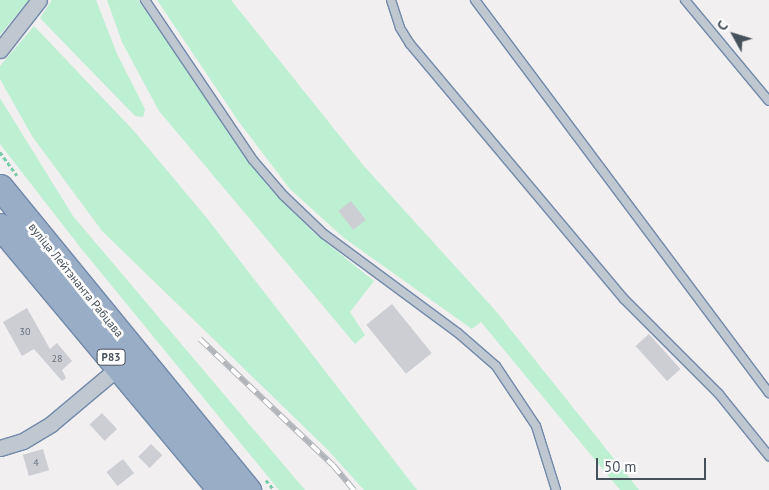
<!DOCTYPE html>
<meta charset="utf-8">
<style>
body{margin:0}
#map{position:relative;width:769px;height:490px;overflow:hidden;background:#f1efef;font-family:"PT Sans",sans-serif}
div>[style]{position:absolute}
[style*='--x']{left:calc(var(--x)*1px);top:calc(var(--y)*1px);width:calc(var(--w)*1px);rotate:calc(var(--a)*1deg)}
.green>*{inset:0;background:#bdefd3}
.building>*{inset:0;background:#ccced4;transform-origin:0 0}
.path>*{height:2.5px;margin-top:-1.25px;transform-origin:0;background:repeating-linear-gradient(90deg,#75cda7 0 4px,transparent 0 6.5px)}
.roads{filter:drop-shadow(1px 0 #7289aa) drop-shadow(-1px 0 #7289aa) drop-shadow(0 1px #7289aa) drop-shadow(0 -1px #7289aa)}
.service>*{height:8px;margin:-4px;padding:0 4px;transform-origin:4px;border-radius:4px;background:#bfc8d1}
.minor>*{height:15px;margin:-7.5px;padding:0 7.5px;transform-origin:7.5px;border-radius:7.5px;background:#bfc8d1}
.trunk>*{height:25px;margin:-12.5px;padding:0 12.5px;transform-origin:12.5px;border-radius:12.5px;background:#9aadc6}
.rail>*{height:5.5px;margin-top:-2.75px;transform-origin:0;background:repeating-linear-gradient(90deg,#fff 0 11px,#b1b4b9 0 22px);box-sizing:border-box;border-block:1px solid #b1b4b9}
span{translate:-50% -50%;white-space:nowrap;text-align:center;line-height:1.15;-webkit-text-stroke:5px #fff;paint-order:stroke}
.number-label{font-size:10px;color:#68707a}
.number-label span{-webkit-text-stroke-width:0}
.shield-label span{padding:1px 4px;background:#fff;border:1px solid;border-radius:4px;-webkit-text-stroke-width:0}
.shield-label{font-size:11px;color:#47515c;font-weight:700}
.street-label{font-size:12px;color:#47515c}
.north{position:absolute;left:709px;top:10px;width:50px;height:50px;-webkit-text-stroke:4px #fff;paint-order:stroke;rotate:309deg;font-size:14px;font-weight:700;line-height:20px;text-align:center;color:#47515c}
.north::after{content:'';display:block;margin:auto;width:18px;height:22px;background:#47515c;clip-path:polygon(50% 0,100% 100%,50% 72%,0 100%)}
.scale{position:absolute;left:596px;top:458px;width:110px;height:22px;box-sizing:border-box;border:2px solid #47515c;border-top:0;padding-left:6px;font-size:15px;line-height:18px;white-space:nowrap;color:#47515c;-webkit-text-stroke:4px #fff;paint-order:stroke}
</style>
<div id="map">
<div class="green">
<i style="clip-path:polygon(0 0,29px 0,0 35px)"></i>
<i style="clip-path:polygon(52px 0,96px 0,117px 54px,145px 109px,143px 117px,135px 116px,40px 18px)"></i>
<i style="clip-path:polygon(107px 0,138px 0,267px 185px,313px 232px,374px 281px,350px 312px,365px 335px,355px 344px,159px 111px,122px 42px)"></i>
<i style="clip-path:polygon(157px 0,231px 0,363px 165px,495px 310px,639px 490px,620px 490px,481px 322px,472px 329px,344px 238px,290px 189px,239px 122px)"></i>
<i style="clip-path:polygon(34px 26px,134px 131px,206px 217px,417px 490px,364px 490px,328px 450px,102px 231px,32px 136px,0 79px,0 66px)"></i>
<i style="clip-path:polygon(0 98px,73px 216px,305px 490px,279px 490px,80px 247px,0 144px)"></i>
</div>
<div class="building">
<i style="left:351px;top:201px;width:24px;height:16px;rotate:52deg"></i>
<i style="left:392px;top:304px;width:63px;height:33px;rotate:51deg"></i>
<i style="clip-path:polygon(27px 308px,50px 349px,57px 343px,72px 361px,62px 370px,66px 378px,62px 381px,34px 349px,22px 356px,3px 322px)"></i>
<i style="left:649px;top:334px;width:47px;height:18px;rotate:48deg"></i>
<i style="left:102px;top:413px;width:22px;height:17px;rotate:47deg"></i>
<i style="left:151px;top:444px;width:16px;height:18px;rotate:45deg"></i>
<i style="left:43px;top:449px;width:22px;height:21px;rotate:74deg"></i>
<i style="left:123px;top:459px;width:18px;height:21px;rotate:52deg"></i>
</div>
<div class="path">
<i style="--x:0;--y:152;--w:29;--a:54"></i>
<i style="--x:266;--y:480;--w:13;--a:51"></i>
</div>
<div class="roads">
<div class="service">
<i style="--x:145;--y:0;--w:193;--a:56"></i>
<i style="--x:253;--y:160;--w:46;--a:49.4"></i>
<i style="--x:283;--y:195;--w:57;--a:43.6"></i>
<i style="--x:324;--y:234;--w:167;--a:36.5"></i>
<i style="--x:458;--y:333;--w:50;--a:41"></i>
<i style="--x:496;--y:366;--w:72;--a:56.3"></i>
<i style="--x:536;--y:426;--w:67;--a:72.6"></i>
<i style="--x:391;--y:0;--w:29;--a:72"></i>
<i style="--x:400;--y:28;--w:19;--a:58"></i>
<i style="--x:410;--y:44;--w:333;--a:50"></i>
<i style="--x:624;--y:299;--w:134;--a:45"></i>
<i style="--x:719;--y:394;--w:80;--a:51.1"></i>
<i style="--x:475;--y:0;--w:491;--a:53.2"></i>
<i style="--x:685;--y:0;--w:131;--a:50.3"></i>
</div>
<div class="minor">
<i style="--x:0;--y:50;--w:63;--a:-52"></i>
<i style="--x:0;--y:448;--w:24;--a:-17"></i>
<i style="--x:23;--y:441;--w:33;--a:-31"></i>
<i style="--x:51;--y:424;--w:89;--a:-40"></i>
</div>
<div class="trunk">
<i style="--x:0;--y:187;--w:392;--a:50.7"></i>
<i style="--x:0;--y:226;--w:344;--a:50.1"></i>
</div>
</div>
<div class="rail">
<i style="--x:200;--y:339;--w:183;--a:43.5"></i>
<i style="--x:333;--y:465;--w:33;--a:50"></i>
</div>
<div class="number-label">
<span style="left:25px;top:332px">30</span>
<span style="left:57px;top:359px">28</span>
<span style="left:36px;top:463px">4</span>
</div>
<div class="shield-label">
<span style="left:111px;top:357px">Р83</span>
</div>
<div class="street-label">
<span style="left:76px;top:280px;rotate:51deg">вуліца Лейтэнанта Рабцава</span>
</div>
<div class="north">С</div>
<div class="scale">50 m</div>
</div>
